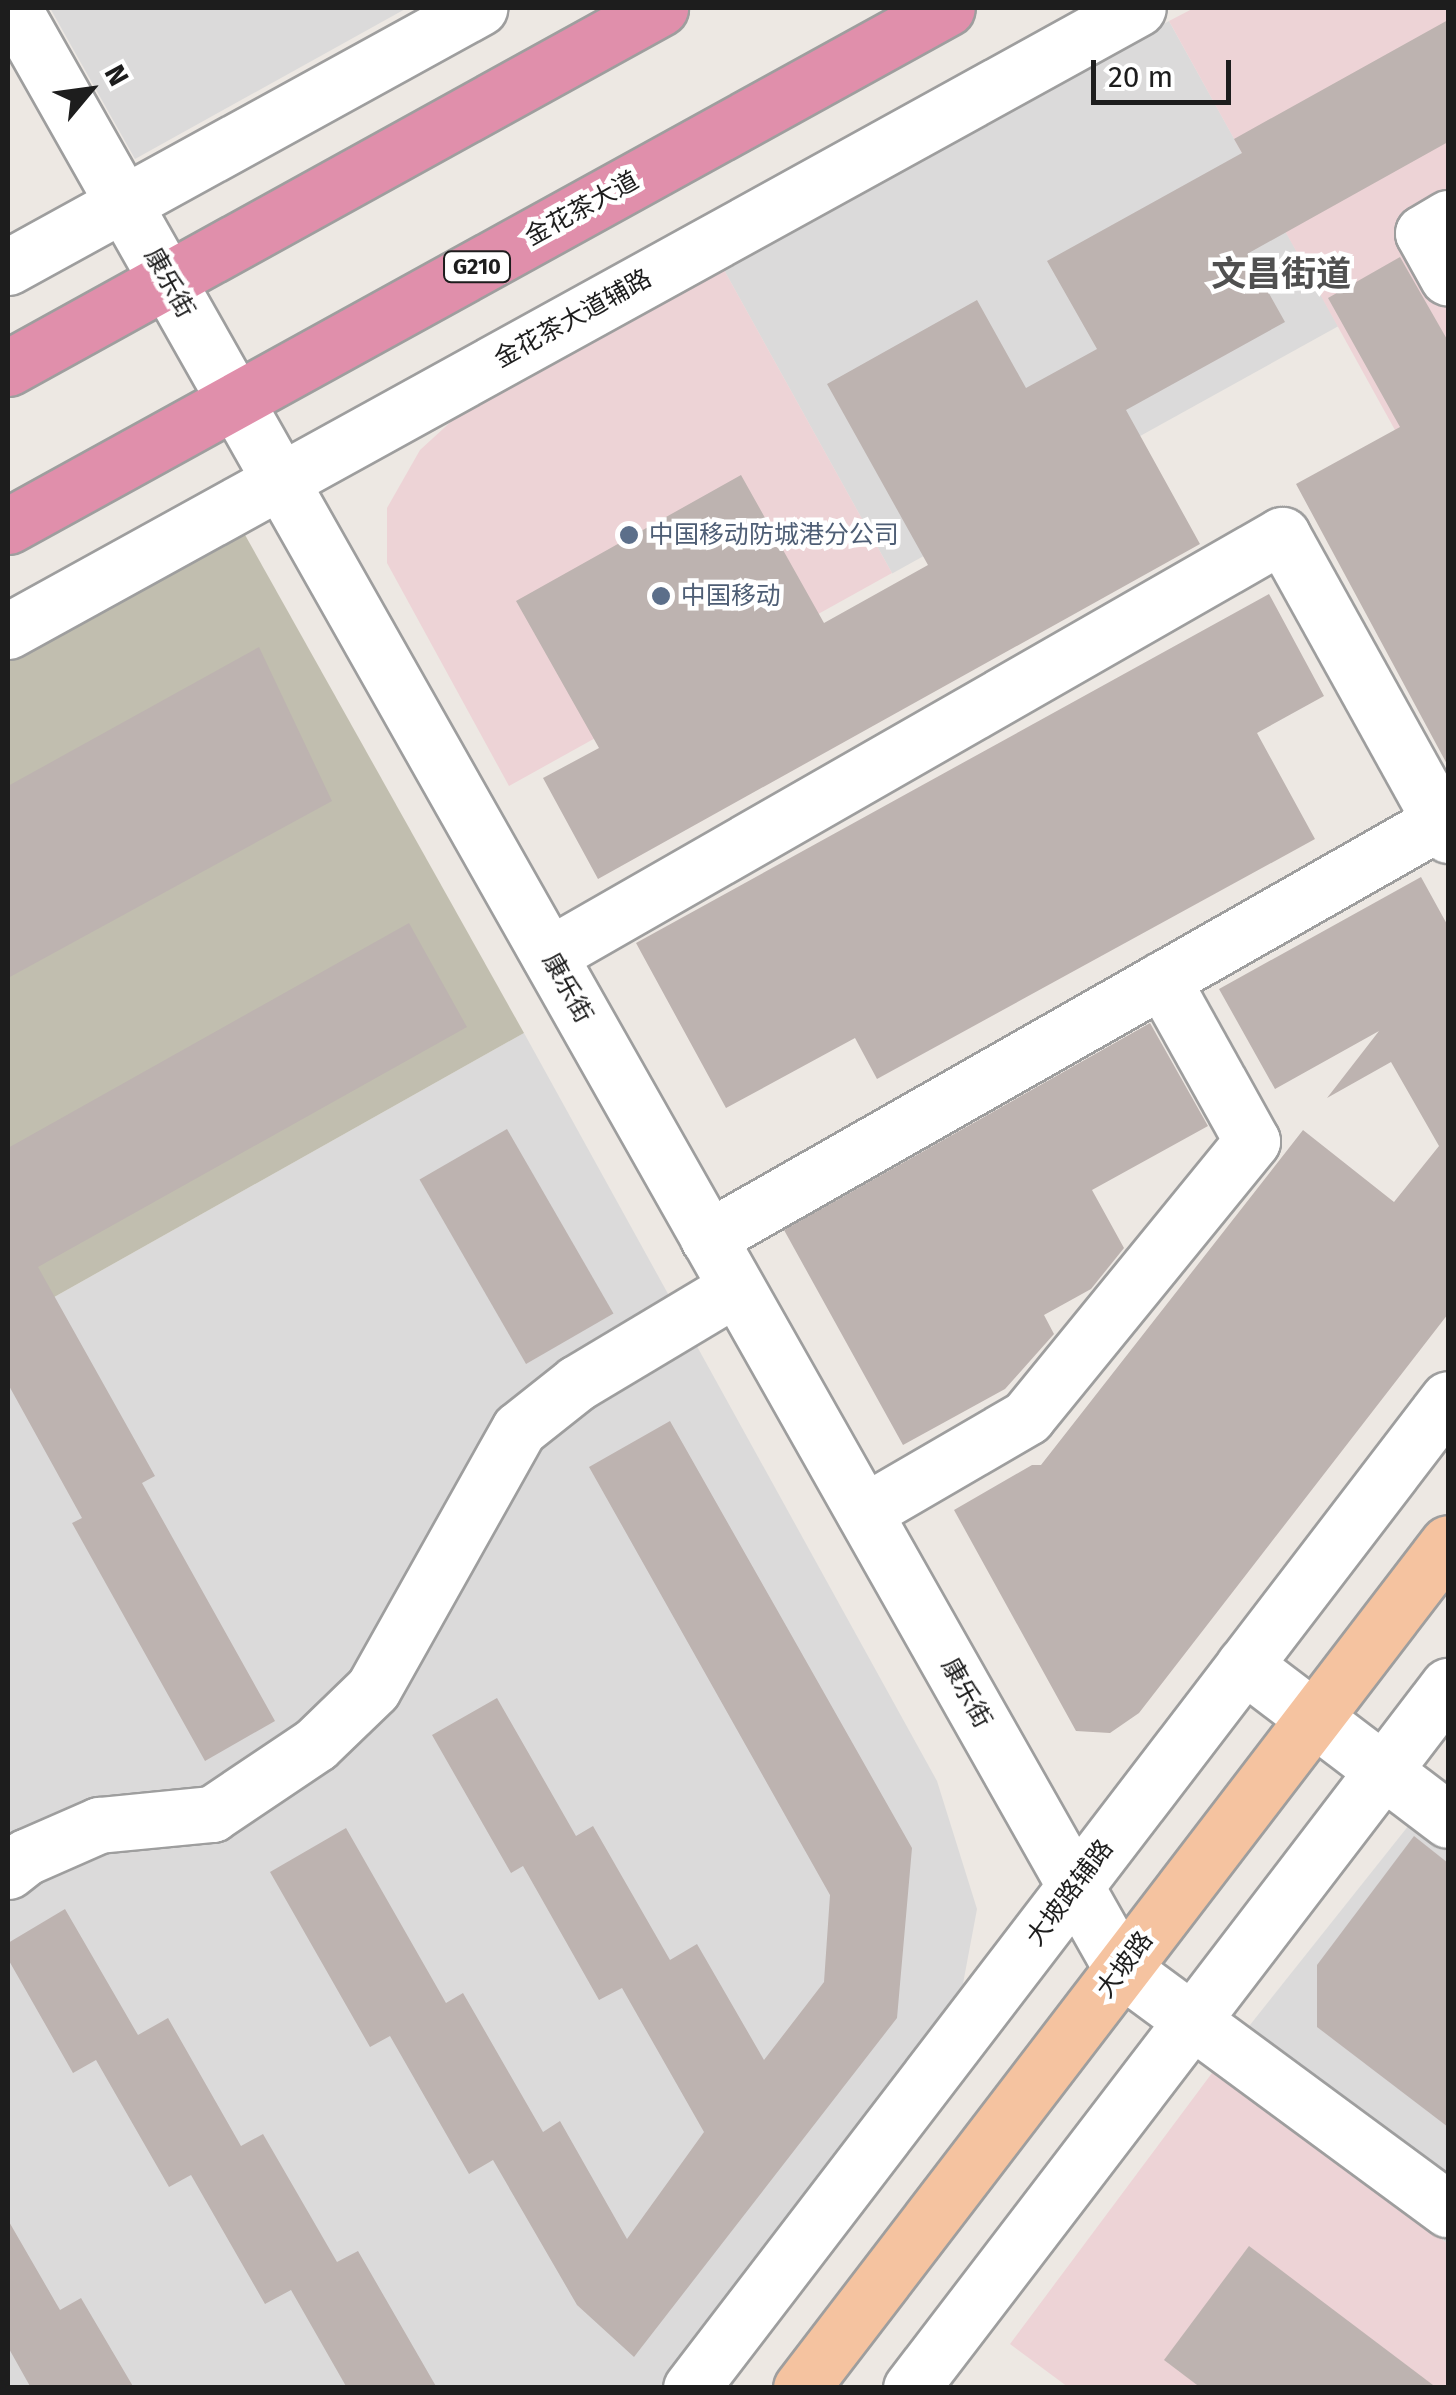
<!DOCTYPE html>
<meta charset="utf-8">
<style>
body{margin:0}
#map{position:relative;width:1456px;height:2395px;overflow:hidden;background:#ede8e3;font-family:"Fira Sans","Noto Sans SC",sans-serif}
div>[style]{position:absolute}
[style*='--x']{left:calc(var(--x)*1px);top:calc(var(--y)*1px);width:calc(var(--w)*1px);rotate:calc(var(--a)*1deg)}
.residential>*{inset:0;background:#dbdada;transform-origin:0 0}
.commercial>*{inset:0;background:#edd3d6}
.construction>*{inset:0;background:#c1beaf}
.building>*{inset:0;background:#bdb3b0;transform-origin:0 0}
.roads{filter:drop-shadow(2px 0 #9e9e9e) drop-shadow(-2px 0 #9e9e9e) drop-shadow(0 2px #9e9e9e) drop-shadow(0 -2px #9e9e9e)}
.minor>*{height:55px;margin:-27.5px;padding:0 27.5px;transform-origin:27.5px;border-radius:27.5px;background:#fff}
.major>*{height:55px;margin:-27.5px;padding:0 27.5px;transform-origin:27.5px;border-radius:27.5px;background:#f5c3a0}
.highway>*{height:55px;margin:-27.5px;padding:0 27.5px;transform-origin:27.5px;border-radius:27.5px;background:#e08fab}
.dots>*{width:28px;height:28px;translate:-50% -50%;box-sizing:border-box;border:5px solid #fff;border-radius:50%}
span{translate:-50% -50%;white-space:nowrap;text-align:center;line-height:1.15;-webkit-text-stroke:9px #fff;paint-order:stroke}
.shield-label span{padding:2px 8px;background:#fff;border:2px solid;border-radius:8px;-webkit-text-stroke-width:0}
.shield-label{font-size:22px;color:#1d1d1d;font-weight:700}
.street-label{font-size:25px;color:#1d1d1d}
.service-label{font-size:25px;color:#4e5e75}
.left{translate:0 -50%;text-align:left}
.district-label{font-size:35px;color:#505050;font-weight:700}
.frame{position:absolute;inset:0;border:10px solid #1d1d1d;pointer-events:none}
.north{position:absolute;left:40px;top:40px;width:100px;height:100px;-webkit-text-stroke:8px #fff;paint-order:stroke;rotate:61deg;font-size:28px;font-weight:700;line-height:40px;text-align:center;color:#1d1d1d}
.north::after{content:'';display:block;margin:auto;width:35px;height:45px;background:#1d1d1d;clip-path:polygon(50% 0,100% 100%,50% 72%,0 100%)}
.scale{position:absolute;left:1091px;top:60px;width:140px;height:45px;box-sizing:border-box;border:5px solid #1d1d1d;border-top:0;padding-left:12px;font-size:30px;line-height:35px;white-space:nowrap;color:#1d1d1d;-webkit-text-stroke:8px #fff;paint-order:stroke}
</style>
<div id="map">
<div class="residential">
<i style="clip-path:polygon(50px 8px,407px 8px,135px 159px)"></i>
<i style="left:1169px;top:21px;width:349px;height:510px;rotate:61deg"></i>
<i style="clip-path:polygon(524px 1033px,937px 1781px,977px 1909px,962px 1989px,907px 2090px,678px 2387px,8px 2387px,8px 1323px)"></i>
<i style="clip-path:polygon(1448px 1776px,1448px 2244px,1215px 2069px)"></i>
</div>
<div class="commercial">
<i style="clip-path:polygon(1194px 8px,1448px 8px,1448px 526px,1169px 21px)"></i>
<i style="clip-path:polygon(723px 268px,892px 573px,509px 786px,387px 563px,387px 508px,420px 450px,456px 417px)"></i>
<i style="clip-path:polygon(1215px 2069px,1448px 2244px,1448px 2387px,1068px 2387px,1010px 2344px)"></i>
</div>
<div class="construction">
<i style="clip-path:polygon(240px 526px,524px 1033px,8px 1323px,8px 657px)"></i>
</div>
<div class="building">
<i style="clip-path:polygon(1448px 20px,1448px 142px,1247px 254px,1285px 322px,1126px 410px,1200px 544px,598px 879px,543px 778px,599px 748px,516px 601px,741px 475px,824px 623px,928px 565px,827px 384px,977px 300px,1026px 388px,1097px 349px,1047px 261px,1242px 153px,1234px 139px)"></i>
<i style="clip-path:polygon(1400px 257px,1448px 341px,1448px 766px,1296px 484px,1400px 427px,1328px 298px)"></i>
<i style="clip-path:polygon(1269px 594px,1324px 696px,1257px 733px,1315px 839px,877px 1079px,855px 1038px,726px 1108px,636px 943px)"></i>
<i style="clip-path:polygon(259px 647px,332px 801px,8px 978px,8px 786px)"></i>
<i style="clip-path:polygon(1421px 877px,1448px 926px,1448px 1314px,1139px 1713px,1110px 1733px,1076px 1731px,954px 1510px,1032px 1465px,1041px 1465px,1303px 1130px,1394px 1202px,1439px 1146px,1391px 1062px,1327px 1098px,1379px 1031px,1275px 1089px,1219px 989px)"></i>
<i style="clip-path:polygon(409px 923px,467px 1027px,38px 1267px,155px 1476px,142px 1483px,275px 1721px,205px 1761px,72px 1523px,82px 1518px,8px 1384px,8px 1148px)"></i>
<i style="clip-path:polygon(1150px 1023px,1208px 1126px,1092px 1190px,1124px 1248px,1091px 1289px,1044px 1315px,1054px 1334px,1005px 1389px,903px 1445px,784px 1230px)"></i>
<i style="left:507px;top:1129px;width:213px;height:101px;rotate:60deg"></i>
<i style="clip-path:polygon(670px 1421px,912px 1848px,897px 2018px,634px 2357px,577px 2305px,493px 2160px,469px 2174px,390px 2036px,370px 2047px,270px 1872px,346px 1828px,446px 2003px,463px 1993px,543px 2132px,560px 2121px,627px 2239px,704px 2132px,622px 1988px,599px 2000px,523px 1866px,511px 1873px,432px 1735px,497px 1698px,576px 1836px,593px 1826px,670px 1960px,697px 1944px,764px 2060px,824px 1982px,830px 1895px,589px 1467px)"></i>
<i style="clip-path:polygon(1414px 1836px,1448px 1863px,1448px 2127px,1317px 2027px,1317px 1965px)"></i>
<i style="clip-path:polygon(65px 1909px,138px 2035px,168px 2018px,241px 2146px,263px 2134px,337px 2262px,358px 2251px,437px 2388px,347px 2388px,291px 2290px,265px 2304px,191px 2175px,169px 2187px,96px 2060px,73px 2073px,8px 1959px,8px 1943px)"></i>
<i style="clip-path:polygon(8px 2220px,60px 2310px,81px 2298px,134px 2388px,31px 2388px,8px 2347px)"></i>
<i style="clip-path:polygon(1249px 2246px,1437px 2388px,1201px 2388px,1164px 2360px)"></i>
</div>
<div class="roads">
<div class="minor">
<i style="--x:13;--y:8;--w:2253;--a:60.51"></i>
<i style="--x:1122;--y:1969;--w:405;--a:36.4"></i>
<i style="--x:1448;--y:218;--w:29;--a:149"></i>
<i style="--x:1423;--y:233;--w:51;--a:60.9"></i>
<i style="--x:8;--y:267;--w:538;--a:-28.81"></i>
<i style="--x:8;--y:631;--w:1290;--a:-28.87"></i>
<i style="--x:549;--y:955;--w:845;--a:-29.81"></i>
<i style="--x:1282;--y:535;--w:343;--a:61"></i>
<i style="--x:708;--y:1238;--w:843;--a:-29.64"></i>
<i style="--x:864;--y:1512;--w:189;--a:-30.2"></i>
<i style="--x:1027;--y:1417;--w:356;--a:-50.8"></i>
<i style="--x:1252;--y:1141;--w:185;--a:-119.1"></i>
<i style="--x:1244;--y:1665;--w:256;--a:37.2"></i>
<i style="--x:8;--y:1871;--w:23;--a:-38"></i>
<i style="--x:26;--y:1857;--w:80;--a:-23.7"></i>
<i style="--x:99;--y:1825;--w:114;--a:-5.6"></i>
<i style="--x:212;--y:1814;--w:125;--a:-33.9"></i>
<i style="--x:316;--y:1744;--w:79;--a:-44"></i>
<i style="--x:373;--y:1689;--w:298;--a:-60.7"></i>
<i style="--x:519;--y:1429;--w:74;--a:-38.4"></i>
<i style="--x:577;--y:1383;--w:185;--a:-30.9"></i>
<i style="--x:691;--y:2388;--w:1245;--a:-52.57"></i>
<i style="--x:911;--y:2388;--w:884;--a:-52.59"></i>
</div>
<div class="major">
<i style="--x:801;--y:2388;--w:1064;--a:-52.56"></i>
</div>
<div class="highway">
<i style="--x:8;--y:368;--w:745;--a:-28.91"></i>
<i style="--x:8;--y:526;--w:1072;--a:-28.88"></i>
</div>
</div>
<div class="dots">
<i style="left:629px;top:535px;background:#5c6f8a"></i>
<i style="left:661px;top:596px;background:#5c6f8a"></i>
</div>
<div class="shield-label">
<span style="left:477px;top:267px">G210</span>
</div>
<div class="street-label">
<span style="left:582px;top:209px;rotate:-29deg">金花茶大道</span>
<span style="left:169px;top:283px;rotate:61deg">康乐街</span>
<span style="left:573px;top:319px;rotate:-29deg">金花茶大道辅路</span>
<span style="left:567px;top:988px;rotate:61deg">康乐街</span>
<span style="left:966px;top:1693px;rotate:61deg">康乐街</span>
<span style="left:1070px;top:1893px;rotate:-53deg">大坡路辅路</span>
<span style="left:1125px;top:1965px;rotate:-53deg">大坡路</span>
</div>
<div class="service-label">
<span class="left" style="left:649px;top:535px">中国移动防城港分公司</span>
<span class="left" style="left:681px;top:596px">中国移动</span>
</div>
<div class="district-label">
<span style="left:1281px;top:274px">文昌街道</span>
</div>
<div class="frame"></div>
<div class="north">N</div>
<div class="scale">20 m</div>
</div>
